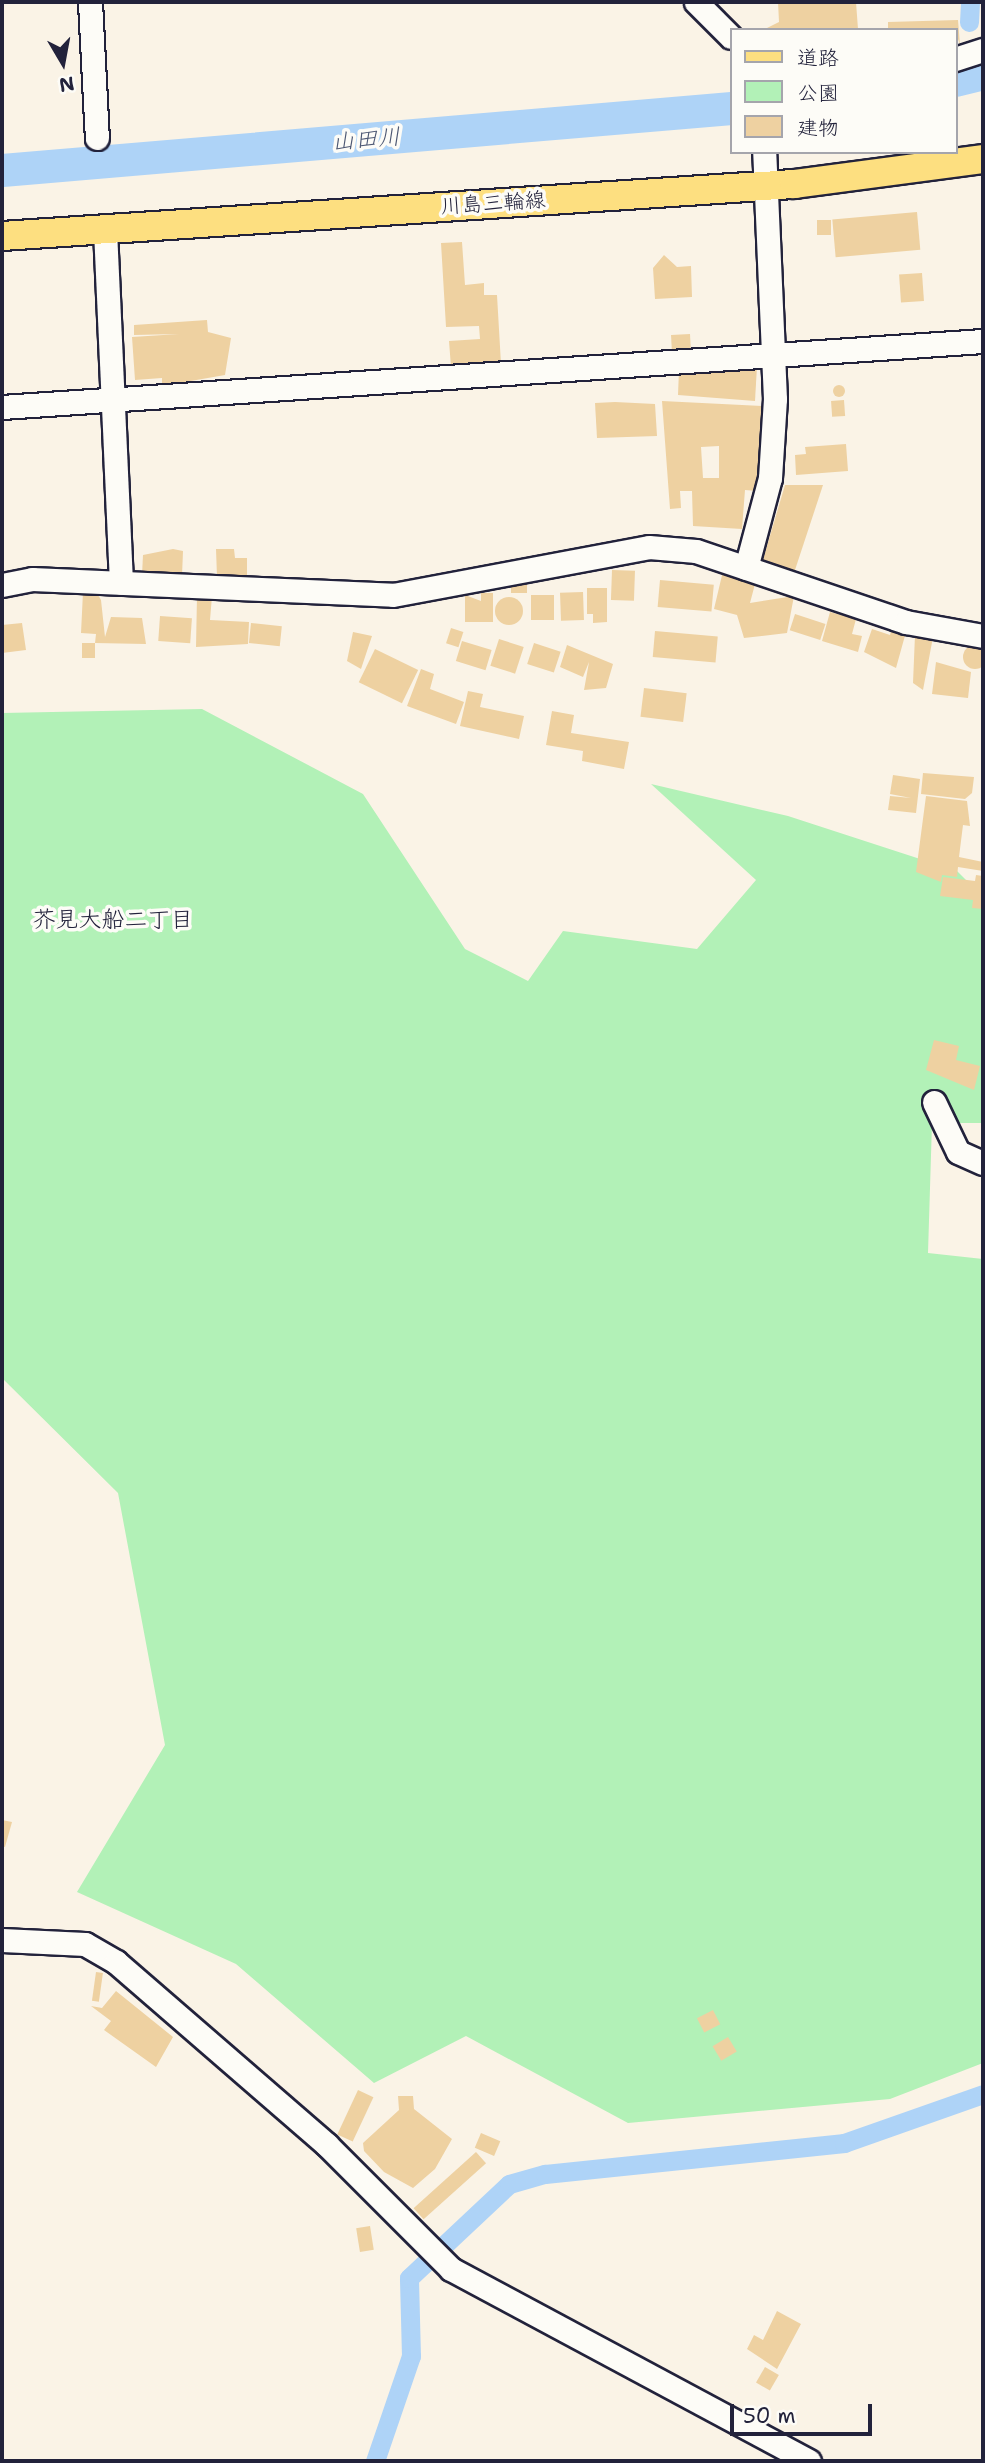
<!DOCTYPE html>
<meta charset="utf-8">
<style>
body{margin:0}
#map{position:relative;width:985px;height:2463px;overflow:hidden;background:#faf3e6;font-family:"Shantell Sans","Klee One",sans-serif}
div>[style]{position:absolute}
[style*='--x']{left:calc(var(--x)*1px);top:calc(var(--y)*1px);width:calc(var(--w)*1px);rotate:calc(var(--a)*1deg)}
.green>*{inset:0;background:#b2f1b7}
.canal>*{height:19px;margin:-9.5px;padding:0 9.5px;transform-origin:9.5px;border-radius:9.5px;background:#aed3f7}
.river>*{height:33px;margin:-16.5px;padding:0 16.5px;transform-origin:16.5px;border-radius:16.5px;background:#aed3f7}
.building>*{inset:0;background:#eed1a1;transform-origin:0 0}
.round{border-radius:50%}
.roads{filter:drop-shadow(2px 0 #22223b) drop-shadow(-2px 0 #22223b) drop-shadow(0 2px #22223b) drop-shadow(0 -2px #22223b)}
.minor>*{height:23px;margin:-11.5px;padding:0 11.5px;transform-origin:11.5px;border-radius:11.5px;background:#fdfcf7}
.major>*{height:28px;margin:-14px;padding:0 14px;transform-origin:14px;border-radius:14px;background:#fddf80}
span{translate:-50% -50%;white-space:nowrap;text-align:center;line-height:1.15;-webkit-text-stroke:7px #fdfcf7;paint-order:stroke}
.street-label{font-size:21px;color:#22223b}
.water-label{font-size:23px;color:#4c5773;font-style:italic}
.neighbourhood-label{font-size:23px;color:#22223b}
.frame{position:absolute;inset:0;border:4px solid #22223b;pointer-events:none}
.legend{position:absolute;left:730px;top:28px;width:228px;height:126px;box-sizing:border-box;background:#fdfcf7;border:2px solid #a5a5ac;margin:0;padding:9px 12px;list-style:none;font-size:21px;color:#22223b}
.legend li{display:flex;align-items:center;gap:14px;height:35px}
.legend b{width:35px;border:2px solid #a5a5ac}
.north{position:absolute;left:28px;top:28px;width:70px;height:70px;-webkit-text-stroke:5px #fdfcf7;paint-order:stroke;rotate:170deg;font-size:19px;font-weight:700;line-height:28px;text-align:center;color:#22223b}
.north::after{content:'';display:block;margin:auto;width:24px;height:32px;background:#22223b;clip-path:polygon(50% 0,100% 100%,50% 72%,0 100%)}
.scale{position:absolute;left:730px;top:2404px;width:142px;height:32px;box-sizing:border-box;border:4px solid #22223b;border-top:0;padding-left:9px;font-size:21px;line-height:24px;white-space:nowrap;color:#22223b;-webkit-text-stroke:5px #fdfcf7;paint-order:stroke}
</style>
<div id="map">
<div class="green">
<i style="clip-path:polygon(202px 709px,363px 794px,465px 949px,528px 981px,563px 931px,697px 949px,756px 880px,651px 784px,788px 816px,957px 871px,983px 897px,983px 1123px,932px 1123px,928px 1253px,983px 1259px,983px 2063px,890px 2099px,628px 2123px,466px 2036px,374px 2083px,236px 1964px,77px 1892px,165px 1745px,118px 1493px,2px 1378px,2px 713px)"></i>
</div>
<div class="canal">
<i style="--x:969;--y:22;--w:20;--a:-87"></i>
<i style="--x:375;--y:2461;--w:111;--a:-71.1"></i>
<i style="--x:411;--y:2356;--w:78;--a:-91.5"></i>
<i style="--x:409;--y:2278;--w:137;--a:-43.2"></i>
<i style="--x:509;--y:2184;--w:37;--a:-16"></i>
<i style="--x:545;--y:2174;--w:301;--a:-5.9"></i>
<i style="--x:844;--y:2143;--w:147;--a:-19.4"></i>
</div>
<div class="river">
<i style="--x:955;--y:80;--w:29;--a:-14"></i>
<i style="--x:2;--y:170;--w:732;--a:-4.86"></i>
</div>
<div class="building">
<i style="clip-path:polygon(778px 2px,856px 2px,858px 29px,763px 30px,779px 22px)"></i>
<i style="clip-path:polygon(958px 20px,960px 45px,955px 30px,888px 30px,888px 22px)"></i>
<i style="left:917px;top:212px;width:38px;height:85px;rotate:85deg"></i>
<i style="left:831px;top:220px;width:15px;height:14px;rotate:90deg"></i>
<i style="clip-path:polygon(462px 242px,465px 285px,484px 283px,484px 295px,497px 295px,501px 364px,451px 367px,449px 341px,480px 339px,479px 326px,446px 327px,441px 243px)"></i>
<i style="clip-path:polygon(664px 255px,677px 267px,691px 266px,692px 297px,655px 299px,653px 268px)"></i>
<i style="left:922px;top:273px;width:28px;height:23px;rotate:86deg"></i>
<i style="clip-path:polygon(207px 320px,208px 332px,231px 338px,225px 375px,162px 386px,162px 378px,135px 380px,132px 337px,179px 334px,134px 335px,134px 325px)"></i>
<i style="left:690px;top:334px;width:17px;height:19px;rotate:87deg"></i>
<i style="clip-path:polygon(757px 366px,755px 401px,678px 395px,679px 370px)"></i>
<i class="round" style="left:833px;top:385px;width:12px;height:12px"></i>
<i style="left:844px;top:400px;width:16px;height:13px;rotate:86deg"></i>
<i style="clip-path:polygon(evenodd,662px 401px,762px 406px,757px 491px,745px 490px,742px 529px,693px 526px,692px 491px,680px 491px,681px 508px,670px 509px,662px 401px,719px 446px,719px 478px,703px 478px,701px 447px,719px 446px)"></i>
<i style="clip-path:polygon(615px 402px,655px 404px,657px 436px,597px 438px,595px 403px)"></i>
<i style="clip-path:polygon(846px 444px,848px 471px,796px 475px,795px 455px,806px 454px,805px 447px)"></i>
<i style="clip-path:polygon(785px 485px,823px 485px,794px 573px,762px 563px)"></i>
<i style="clip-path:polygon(173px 549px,183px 551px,182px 576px,142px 575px,143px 555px)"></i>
<i style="clip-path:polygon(216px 549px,234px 549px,235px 558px,247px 558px,247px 576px,217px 577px)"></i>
<i style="left:612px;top:570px;width:23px;height:30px;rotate:2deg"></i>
<i style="clip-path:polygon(723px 571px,755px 584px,750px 603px,794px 596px,787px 633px,744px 638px,737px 615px,714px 609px)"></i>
<i style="left:527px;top:579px;width:14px;height:16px;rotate:90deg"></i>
<i style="left:660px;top:580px;width:54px;height:27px;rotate:5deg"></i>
<i style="clip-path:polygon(587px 588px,607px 588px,607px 622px,593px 623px,593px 614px,587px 614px)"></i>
<i style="clip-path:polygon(83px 592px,97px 593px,101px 600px,105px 637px,111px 617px,142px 618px,146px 644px,95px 643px,96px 634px,81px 633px)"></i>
<i style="left:583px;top:592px;width:28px;height:23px;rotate:88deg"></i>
<i style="clip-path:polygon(481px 593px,493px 593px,493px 622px,465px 622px,465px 595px,481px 601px)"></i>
<i style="left:531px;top:595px;width:23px;height:25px"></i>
<i style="clip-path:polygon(197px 596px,212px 596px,210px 620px,249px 622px,248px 644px,196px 647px)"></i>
<i class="round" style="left:495px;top:597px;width:28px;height:28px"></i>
<i style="clip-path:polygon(830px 612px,856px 619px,852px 634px,862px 636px,858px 652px,822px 641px)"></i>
<i style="left:795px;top:614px;width:32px;height:17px;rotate:18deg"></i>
<i style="left:160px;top:616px;width:32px;height:25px;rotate:4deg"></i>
<i style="clip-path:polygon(22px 623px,26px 650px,2px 653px,2px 625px)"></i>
<i style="left:251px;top:623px;width:31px;height:20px;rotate:6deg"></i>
<i style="left:451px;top:628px;width:13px;height:16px;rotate:18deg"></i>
<i style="clip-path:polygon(892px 628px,906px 632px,896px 668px,864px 652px,872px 629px,890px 635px)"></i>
<i style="left:655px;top:631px;width:63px;height:26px;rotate:5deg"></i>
<i style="clip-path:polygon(353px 632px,372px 636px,361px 669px,347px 661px)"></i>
<i style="clip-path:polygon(915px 635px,933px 637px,923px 690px,913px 683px)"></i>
<i style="left:499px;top:639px;width:26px;height:28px;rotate:18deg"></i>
<i style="left:462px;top:641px;width:31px;height:21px;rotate:17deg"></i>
<i style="left:82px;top:643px;width:13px;height:15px"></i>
<i style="left:534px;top:643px;width:28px;height:22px;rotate:18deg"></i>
<i style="clip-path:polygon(567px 645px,613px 664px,606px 688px,584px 690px,589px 662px,583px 677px,560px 667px)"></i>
<i class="round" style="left:963px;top:645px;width:24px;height:24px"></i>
<i style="left:375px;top:649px;width:48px;height:37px;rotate:26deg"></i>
<i style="clip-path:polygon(936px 662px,971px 672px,968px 698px,932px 694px)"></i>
<i style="clip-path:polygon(421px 669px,434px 674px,430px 689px,464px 702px,456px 724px,407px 706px)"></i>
<i style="left:644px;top:688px;width:43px;height:29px;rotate:7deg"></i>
<i style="clip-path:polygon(468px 691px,483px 694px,480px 707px,524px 716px,519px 739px,460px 726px)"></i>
<i style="clip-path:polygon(552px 711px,574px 715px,571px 733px,629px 742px,624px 769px,582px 761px,583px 751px,546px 745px)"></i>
<i style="clip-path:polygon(923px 773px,974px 777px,972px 793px,965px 799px,921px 794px)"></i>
<i style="clip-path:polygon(893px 775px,920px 779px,916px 813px,888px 810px,890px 796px,911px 798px,890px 794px)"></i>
<i style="clip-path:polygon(926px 796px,967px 801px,970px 826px,963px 825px,959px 857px,983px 862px,983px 871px,958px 867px,957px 877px,942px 875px,941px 882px,916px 872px)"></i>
<i style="clip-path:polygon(976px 875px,983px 876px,983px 909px,972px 908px,973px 900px,940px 896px,943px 877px,975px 881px)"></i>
<i style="clip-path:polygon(934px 1040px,959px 1046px,956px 1060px,980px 1066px,974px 1090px,926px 1070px)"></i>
<i style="clip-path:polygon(2px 1820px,12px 1822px,5px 1847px,2px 1846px)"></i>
<i style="left:96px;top:1972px;width:7px;height:29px;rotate:8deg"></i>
<i style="clip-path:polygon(116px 1991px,173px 2037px,156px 2067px,104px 2030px,111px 2021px,91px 2006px,102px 2008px)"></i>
<i style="left:713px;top:2010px;width:16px;height:18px;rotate:63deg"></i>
<i style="left:728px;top:2037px;width:17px;height:18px;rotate:59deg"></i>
<i style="left:358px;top:2090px;width:17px;height:49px;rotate:25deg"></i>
<i style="clip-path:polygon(398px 2096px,413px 2096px,414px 2109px,452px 2139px,435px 2169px,413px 2188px,384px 2172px,364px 2151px,363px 2143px,399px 2110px)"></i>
<i style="left:481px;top:2133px;width:21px;height:16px;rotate:23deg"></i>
<i style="left:476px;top:2152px;width:15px;height:84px;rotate:48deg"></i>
<i style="left:370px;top:2226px;width:24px;height:14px;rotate:81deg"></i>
<i style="clip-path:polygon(777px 2311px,801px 2324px,777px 2369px,747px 2349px,754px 2335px,763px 2340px)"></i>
<i style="left:765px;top:2367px;width:16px;height:18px;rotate:30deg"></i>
</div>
<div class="roads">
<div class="minor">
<i style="--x:90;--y:2;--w:136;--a:87.1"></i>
<i style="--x:696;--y:2;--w:49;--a:45"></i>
<i style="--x:955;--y:59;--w:29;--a:-18"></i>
<i style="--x:105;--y:230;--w:353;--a:87.4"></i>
<i style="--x:2;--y:407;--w:983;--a:-3.85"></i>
<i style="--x:746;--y:568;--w:93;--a:-75.1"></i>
<i style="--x:770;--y:478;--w:79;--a:-86.4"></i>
<i style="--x:775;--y:399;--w:247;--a:-92.5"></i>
<i style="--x:2;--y:585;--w:31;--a:-11"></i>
<i style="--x:32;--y:579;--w:361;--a:2.5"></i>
<i style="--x:393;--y:595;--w:260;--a:-10.6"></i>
<i style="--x:649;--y:547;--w:47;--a:4.9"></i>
<i style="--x:696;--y:551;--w:222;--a:18.7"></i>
<i style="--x:906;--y:622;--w:78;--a:10.3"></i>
<i style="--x:934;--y:1102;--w:55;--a:64.4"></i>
<i style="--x:958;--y:1152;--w:27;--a:24"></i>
<i style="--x:2;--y:1940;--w:83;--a:2.8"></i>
<i style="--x:85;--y:1944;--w:36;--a:30"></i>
<i style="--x:116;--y:1962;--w:279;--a:40.9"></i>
<i style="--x:327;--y:2145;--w:175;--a:45"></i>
<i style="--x:451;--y:2269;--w:406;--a:28.2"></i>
</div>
<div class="major">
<i style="--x:2;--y:236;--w:794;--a:-3.76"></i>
<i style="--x:794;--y:184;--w:191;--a:-7.5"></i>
</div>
</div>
<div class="street-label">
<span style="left:493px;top:203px;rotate:-4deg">川島三輪線</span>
</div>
<div class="water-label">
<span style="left:366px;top:139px;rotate:-5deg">山田川</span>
</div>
<div class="neighbourhood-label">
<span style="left:113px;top:919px">芥見大船二丁目</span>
</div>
<div class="frame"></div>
<ul class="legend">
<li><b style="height:9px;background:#fddf80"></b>道路</li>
<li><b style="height:19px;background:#b2f1b7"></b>公園</li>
<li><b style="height:19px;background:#eed1a1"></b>建物</li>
</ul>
<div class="north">N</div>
<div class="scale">50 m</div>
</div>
